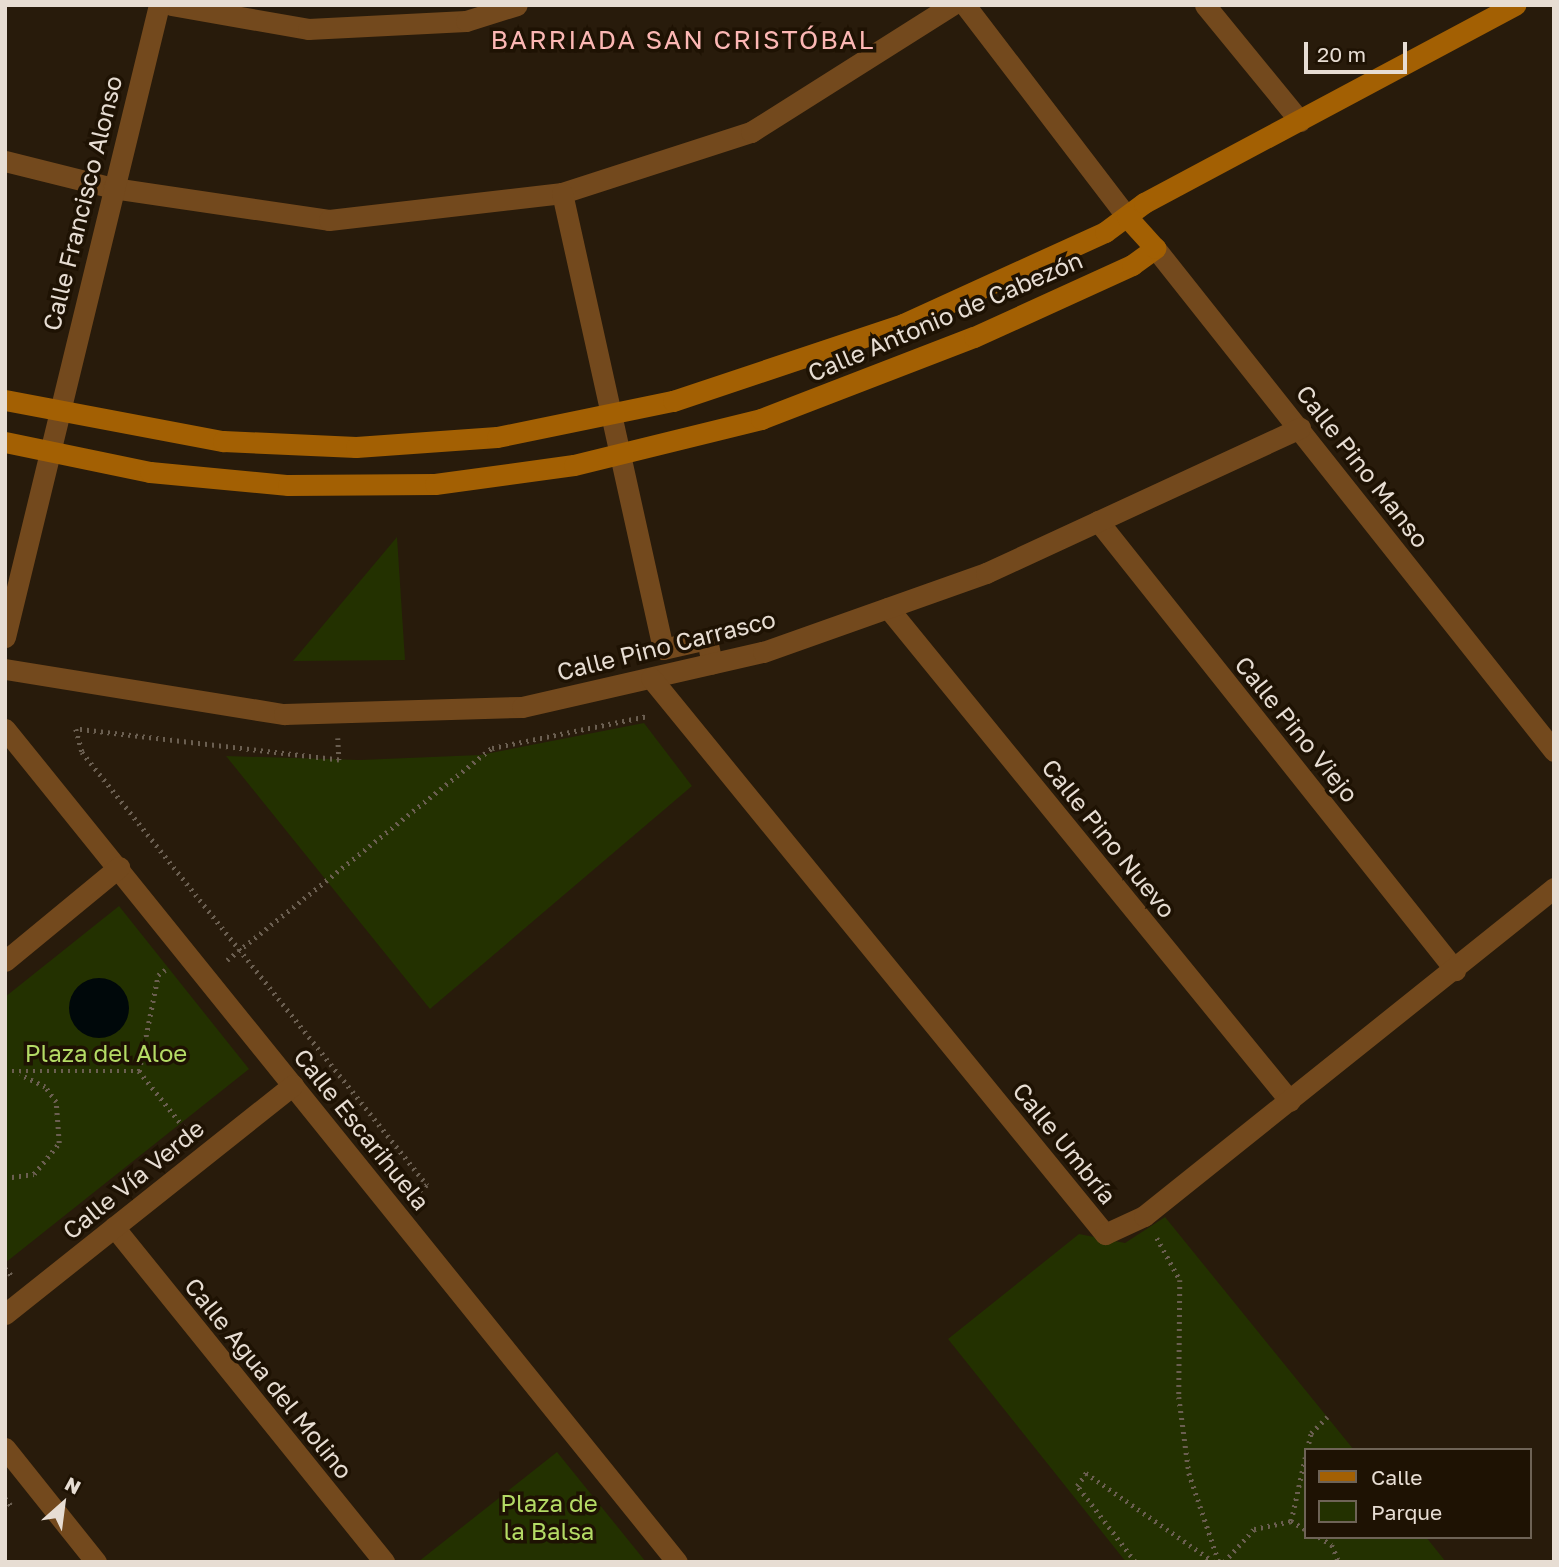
<!DOCTYPE html>
<meta charset="utf-8">
<style>
body{margin:0}
#map{position:relative;width:1559px;height:1567px;overflow:hidden;background:#281b0b;font-family:"Golos Text",sans-serif}
div>[style]{position:absolute}
[style*='--x']{left:calc(var(--x)*1px);top:calc(var(--y)*1px);width:calc(var(--w)*1px);rotate:calc(var(--a)*1deg)}
.green>*{inset:0;background:#233100}
.water>*{inset:0;background:#00080a}
.round{border-radius:50%}
.path>*{height:4.5px;margin-top:-2.25px;transform-origin:0;background:repeating-linear-gradient(90deg,#6b5f51 0 2px,transparent 0 7px)}
.street>*{height:21px;margin:-10.5px;padding:0 10.5px;transform-origin:10.5px;border-radius:10.5px;background:#73491d}
.secondary>*{height:21px;margin:-10.5px;padding:0 10.5px;transform-origin:10.5px;border-radius:10.5px;background:#a36003}
span{translate:-50% -50%;white-space:nowrap;text-align:center;line-height:1.15;-webkit-text-stroke:7px #1e1203;paint-order:stroke}
.street-label{font-size:24px;color:#e7ddd3}
.park-label{font-size:24px;color:#b4db65}
.neighbourhood-label{font-size:26px;color:#fcb7b4;letter-spacing:2px}
.frame{position:absolute;inset:0;border:7px solid #e7ddd3;pointer-events:none}
.legend{position:absolute;left:1304px;top:1448px;width:228px;height:91px;box-sizing:border-box;background:#1e1203;border:2px solid #6e6356;margin:0;padding:9px 12px;list-style:none;font-size:21px;color:#e7ddd3}
.legend li{display:flex;align-items:center;gap:14px;height:35px}
.legend b{width:35px;border:2px solid #6e6356}
.north{position:absolute;left:28px;top:1469px;width:70px;height:70px;-webkit-text-stroke:5px #1e1203;paint-order:stroke;rotate:28deg;font-size:19px;font-weight:700;line-height:28px;text-align:center;color:#e7ddd3}
.north::after{content:'';display:block;margin:auto;width:24px;height:32px;background:#e7ddd3;clip-path:polygon(50% 0,100% 100%,50% 72%,0 100%)}
.scale{position:absolute;left:1304px;top:42px;width:103px;height:32px;box-sizing:border-box;border:4px solid #e7ddd3;border-top:0;padding-left:9px;font-size:21px;line-height:24px;white-space:nowrap;color:#e7ddd3;-webkit-text-stroke:5px #1e1203;paint-order:stroke}
</style>
<div id="map">
<div class="green">
<i style="clip-path:polygon(397px 537px,405px 660px,293px 661px)"></i>
<i style="clip-path:polygon(644px 723px,692px 786px,430px 1009px,226px 756px,360px 760px,480px 755px)"></i>
<i style="clip-path:polygon(119px 906px,249px 1069px,5px 1263px,5px 997px)"></i>
<i style="clip-path:polygon(1165px 1217px,1354px 1450px,1305px 1450px,1305px 1537px,1426px 1537px,1446px 1562px,1126px 1562px,948px 1339px,1079px 1234px,1125px 1243px)"></i>
<i style="clip-path:polygon(557px 1452px,646px 1562px,418px 1562px)"></i>
</div>
<div class="water">
<i class="round" style="left:69px;top:978px;width:60px;height:60px"></i>
</div>
<div class="path">
<i style="--x:338;--y:738;--w:22;--a:87"></i>
<i style="--x:339;--y:760;--w:265;--a:-173.3"></i>
<i style="--x:76;--y:729;--w:24;--a:75"></i>
<i style="--x:82;--y:752;--w:554;--a:51.45"></i>
<i style="--x:427;--y:1185;--w:16;--a:140"></i>
<i style="--x:227;--y:960;--w:339;--a:-38.7"></i>
<i style="--x:492;--y:748;--w:159;--a:-11.6"></i>
<i style="--x:5;--y:1071;--w:134;--a:0"></i>
<i style="--x:139;--y:1071;--w:82;--a:51.4"></i>
<i style="--x:139;--y:1071;--w:98;--a:-78.8"></i>
<i style="--x:158;--y:975;--w:9;--a:-36"></i>
<i style="--x:5;--y:1178;--w:29;--a:-8"></i>
<i style="--x:34;--y:1174;--w:40;--a:-51"></i>
<i style="--x:59;--y:1143;--w:41;--a:-94.2"></i>
<i style="--x:56;--y:1102;--w:19;--a:-126"></i>
<i style="--x:45;--y:1087;--w:28;--a:-154"></i>
<i style="--x:1157;--y:1238;--w:48;--a:61.3"></i>
<i style="--x:1180;--y:1280;--w:117;--a:90.5"></i>
<i style="--x:1179;--y:1397;--w:77;--a:82.5"></i>
<i style="--x:1189;--y:1473;--w:94;--a:71.4"></i>
<i style="--x:5;--y:1268;--w:11;--a:49"></i>
<i style="--x:1307;--y:1450;--w:17;--a:-77"></i>
<i style="--x:1311;--y:1433;--w:23;--a:-45"></i>
<i style="--x:5;--y:1498;--w:13;--a:51"></i>
<i style="--x:1291;--y:1521;--w:65;--a:-77.5"></i>
<i style="--x:1319;--y:1537;--w:15;--a:32"></i>
<i style="--x:1332;--y:1545;--w:18;--a:68"></i>
<i style="--x:1135;--y:1562;--w:96;--a:-127.3"></i>
<i style="--x:1077;--y:1486;--w:16;--a:-55"></i>
<i style="--x:1086;--y:1473;--w:156;--a:34.8"></i>
<i style="--x:1224;--y:1562;--w:45;--a:-47.7"></i>
<i style="--x:1254;--y:1529;--w:38;--a:-12"></i>
<i style="--x:1291;--y:1521;--w:16;--a:30"></i>
</div>
<div class="street">
<i style="--x:171;--y:5;--w:139;--a:9.9"></i>
<i style="--x:308;--y:29;--w:158;--a:-2.9"></i>
<i style="--x:466;--y:21;--w:53;--a:-17.4"></i>
<i style="--x:965;--y:5;--w:267;--a:52.6"></i>
<i style="--x:1205;--y:5;--w:150;--a:50.7"></i>
<i style="--x:5;--y:161;--w:111;--a:14"></i>
<i style="--x:113;--y:188;--w:218;--a:8.4"></i>
<i style="--x:329;--y:220;--w:235;--a:-6.6"></i>
<i style="--x:562;--y:193;--w:199;--a:-17.9"></i>
<i style="--x:751;--y:132;--w:238;--a:-32.3"></i>
<i style="--x:562;--y:193;--w:467;--a:77.5"></i>
<i style="--x:663;--y:649;--w:45;--a:-12.8"></i>
<i style="--x:707;--y:639;--w:25;--a:79"></i>
<i style="--x:1155;--y:248;--w:642;--a:51.58"></i>
<i style="--x:1098;--y:521;--w:574;--a:51.51"></i>
<i style="--x:888;--y:608;--w:636;--a:50.81"></i>
<i style="--x:5;--y:637;--w:650;--a:-76.31"></i>
<i style="--x:5;--y:669;--w:283;--a:9.2"></i>
<i style="--x:284;--y:714;--w:238;--a:-1.7"></i>
<i style="--x:522;--y:707;--w:247;--a:-12.9"></i>
<i style="--x:763;--y:652;--w:237;--a:-19.5"></i>
<i style="--x:986;--y:573;--w:346;--a:-24.8"></i>
<i style="--x:651;--y:678;--w:718;--a:50.77"></i>
<i style="--x:1105;--y:1234;--w:43;--a:-24.8"></i>
<i style="--x:1144;--y:1216;--w:525;--a:-38.66"></i>
<i style="--x:5;--y:729;--w:1070;--a:51.11"></i>
<i style="--x:5;--y:961;--w:148;--a:-39.5"></i>
<i style="--x:114;--y:1227;--w:430;--a:51.1"></i>
<i style="--x:5;--y:1314;--w:368;--a:-38.5"></i>
<i style="--x:5;--y:1448;--w:146;--a:51.4"></i>
</div>
<div class="secondary">
<i style="--x:5;--y:400;--w:222;--a:10.7"></i>
<i style="--x:223;--y:441;--w:133;--a:2.6"></i>
<i style="--x:356;--y:447;--w:141;--a:-4.1"></i>
<i style="--x:497;--y:437;--w:180;--a:-11.6"></i>
<i style="--x:673;--y:401;--w:243;--a:-18.5"></i>
<i style="--x:903;--y:324;--w:222;--a:-24.5"></i>
<i style="--x:1105;--y:232;--w:49;--a:-36.6"></i>
<i style="--x:1144;--y:203;--w:421;--a:-28.1"></i>
<i style="--x:5;--y:442;--w:148;--a:11.7"></i>
<i style="--x:150;--y:472;--w:139;--a:5.4"></i>
<i style="--x:288;--y:485;--w:147;--a:-0.4"></i>
<i style="--x:435;--y:484;--w:140;--a:-7.8"></i>
<i style="--x:574;--y:465;--w:193;--a:-13.8"></i>
<i style="--x:761;--y:419;--w:228;--a:-21.1"></i>
<i style="--x:974;--y:337;--w:174;--a:-24.5"></i>
<i style="--x:1132;--y:265;--w:29;--a:-36"></i>
<i style="--x:1155;--y:248;--w:42;--a:-132.1"></i>
</div>
<div class="street-label">
<span style="left:82px;top:203px;rotate:-76deg">Calle Francisco Alonso</span>
<span style="left:945px;top:316px;rotate:-23deg">Calle Antonio de Cabezón</span>
<span style="left:1363px;top:466px;rotate:52deg">Calle Pino Manso</span>
<span style="left:666px;top:645px;rotate:-14deg">Calle Pino Carrasco</span>
<span style="left:1297px;top:729px;rotate:51deg">Calle Pino Viejo</span>
<span style="left:1109px;top:838px;rotate:51deg">Calle Pino Nuevo</span>
<span style="left:362px;top:1129px;rotate:51deg">Calle Escarihuela</span>
<span style="left:1065px;top:1143px;rotate:51deg">Calle Umbría</span>
<span style="left:133px;top:1179px;rotate:-39deg">Calle Vía Verde</span>
<span style="left:269px;top:1378px;rotate:51deg">Calle Agua del Molino</span>
</div>
<div class="park-label">
<span style="left:106px;top:1053px">Plaza del Aloe</span>
<span style="left:549px;top:1517px">Plaza de<br>la Balsa</span>
</div>
<div class="neighbourhood-label">
<span style="left:683px;top:40px">BARRIADA SAN CRISTÓBAL</span>
</div>
<div class="frame"></div>
<ul class="legend">
<li><b style="height:9px;background:#a36003"></b>Calle</li>
<li><b style="height:19px;background:#233100"></b>Parque</li>
</ul>
<div class="north">N</div>
<div class="scale">20 m</div>
</div>
